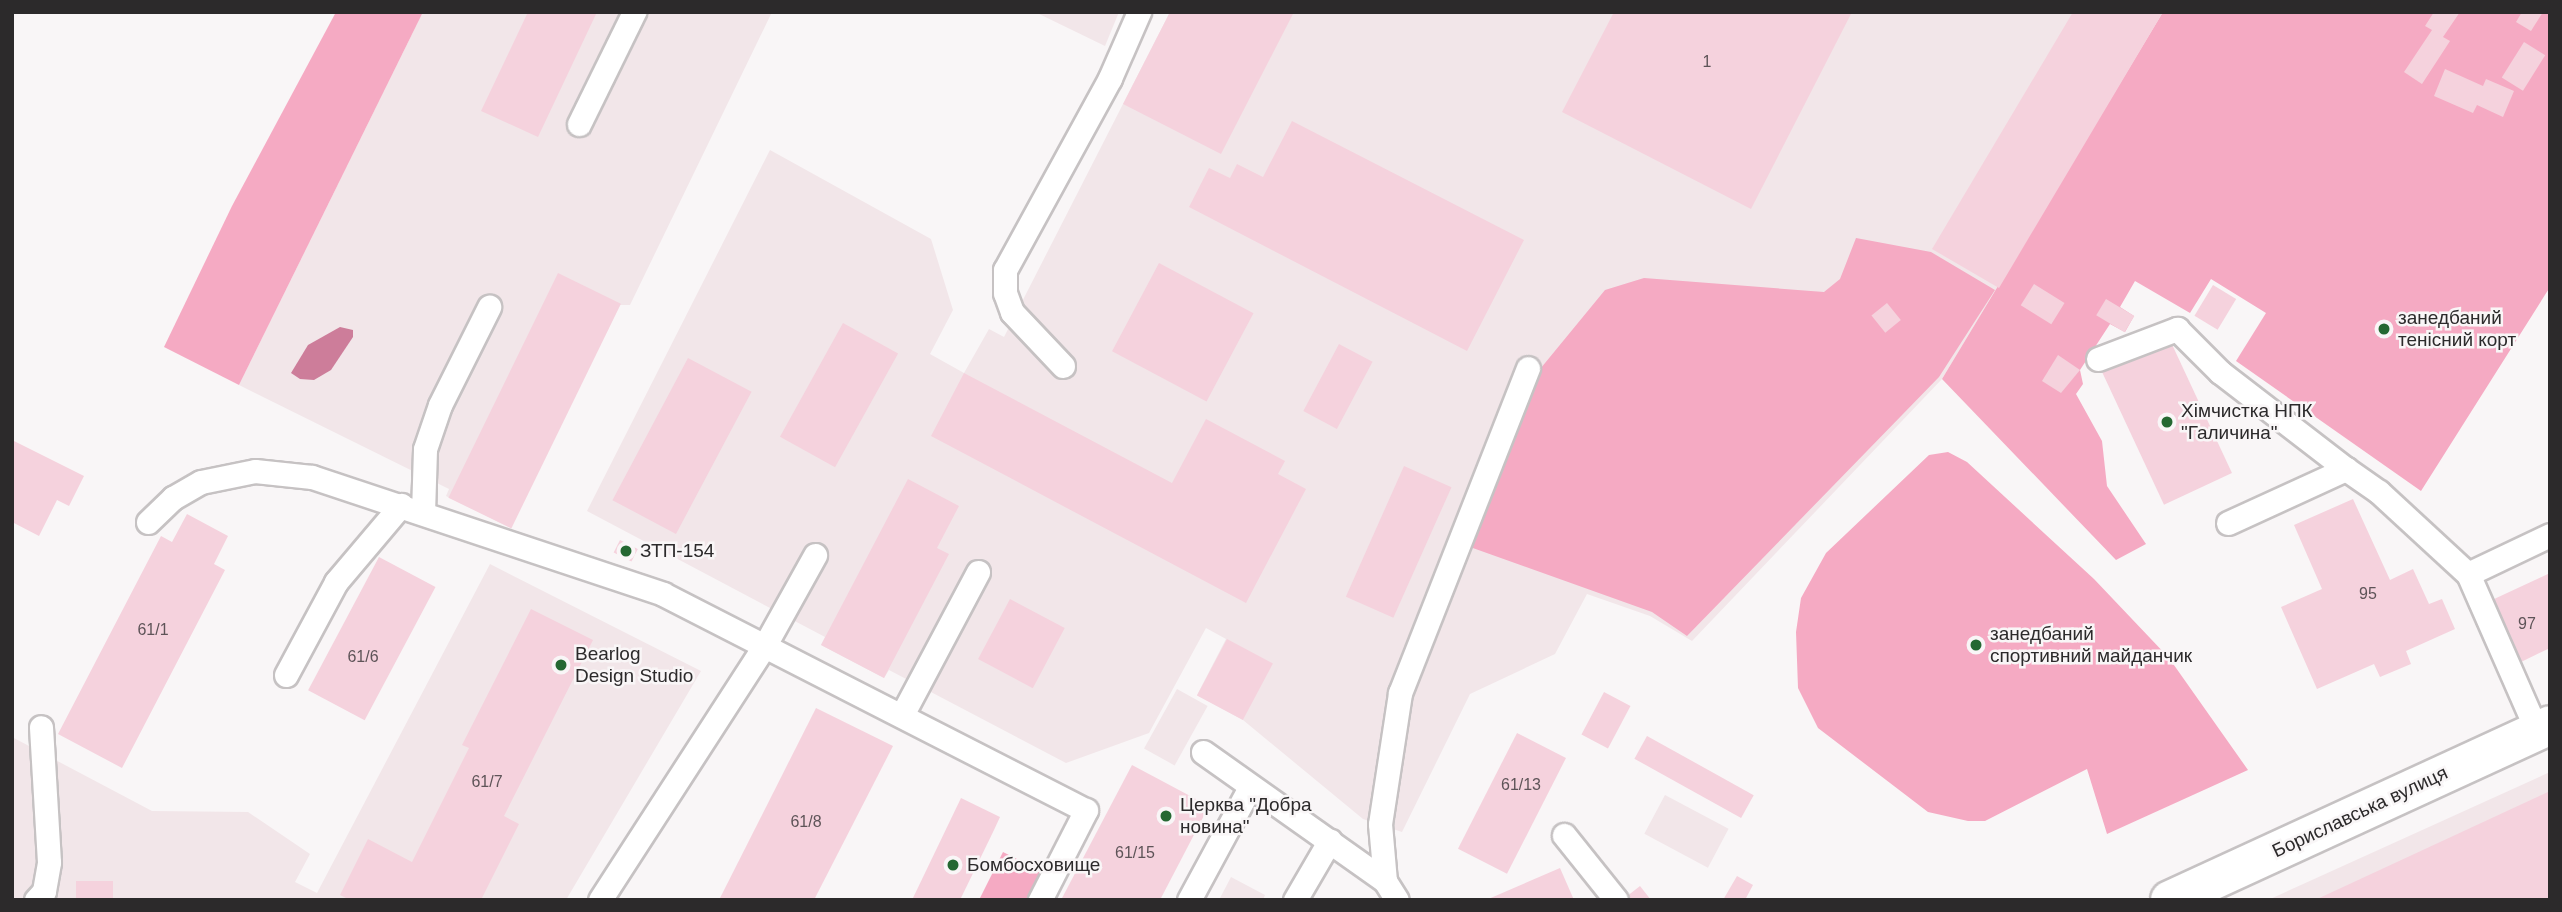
<!DOCTYPE html>
<meta charset="utf-8">
<style>
body{margin:0}
#map{position:relative;width:2562px;height:912px;overflow:hidden;background:#f9f6f7;font-family:Arial,sans-serif}
div>[style]{position:absolute}
[style*='--x']{left:calc(var(--x)*1px);top:calc(var(--y)*1px);width:calc(var(--w)*1px);rotate:calc(var(--a)*1deg)}
.built>*{inset:0;background:#f2e6e9;transform-origin:0 0}
.green>*{inset:0;background:#f5aac3}
.water>*{inset:0;background:#cd7d9a}
.building>*{inset:0;background:#f5d2dd;transform-origin:0 0}
.roads{filter:drop-shadow(2px 0 #c6c2c3) drop-shadow(-2px 0 #c6c2c3) drop-shadow(0 2px #c6c2c3) drop-shadow(0 -2px #c6c2c3)}
.lane>*{height:23px;margin:-11.5px;padding:0 11.5px;transform-origin:11.5px;border-radius:11.5px;background:#fff}
.secondary>*{height:38px;margin:-19px;padding:0 19px;transform-origin:19px;border-radius:19px;background:#fff}
.dots>*{width:19px;height:19px;translate:-50% -50%;box-sizing:border-box;border:4px solid #f9f6f7;border-radius:50%}
span{translate:-50% -50%;white-space:nowrap;text-align:center;line-height:1.15;-webkit-text-stroke:5px #f9f6f7;paint-order:stroke}
.number-label{font-size:16px;color:#5e5458}
.number-label span{-webkit-text-stroke-width:0}
.poi-label{font-size:19px;color:#2c2a2b}
.left{translate:0 -50%;text-align:left}
.street-label{font-size:19px;color:#2c2a2b}
.frame{position:absolute;inset:0;border:14px solid #2c2a2b;pointer-events:none}
</style>
<div id="map">
<div class="built">
<i style="clip-path:polygon(423px 12px,772px 12px,630px 305px,620px 305px,509px 527px,446px 496px,449px 489px,239px 385px)"></i>
<i style="clip-path:polygon(1035px 12px,1119px 12px,1105px 46px)"></i>
<i style="clip-path:polygon(1170px 12px,2163px 12px,1942px 379px,1692px 641px,1650px 616px,1587px 594px,1555px 654px,1470px 694px,1402px 832px,1363px 819px,1243px 720px,1197px 695px,1226px 639px,1206px 628px,1149px 733px,1066px 763px,889px 670px,884px 678px,821px 645px,825px 637px,587px 511px,770px 150px,931px 239px,953px 310px,930px 354px,964px 373px,989px 329px,1004px 337px)"></i>
<i style="clip-path:polygon(490px 564px,701px 671px,566px 900px,12px 900px,12px 737px,152px 811px,248px 812px,310px 854px,295px 882px,317px 893px)"></i>
<i style="left:1177px;top:689px;width:35px;height:68px;rotate:29deg"></i>
<i style="clip-path:polygon(2550px 772px,2550px 900px,2268px 900px)"></i>
<i style="left:1665px;top:795px;width:72px;height:44px;rotate:28deg"></i>
<i style="clip-path:polygon(1231px 877px,1265px 895px,1263px 900px,1219px 900px)"></i>
</div>
<div class="green">
<i style="clip-path:polygon(336px 12px,423px 12px,239px 385px,164px 347px,232px 206px)"></i>
<i style="clip-path:polygon(2163px 12px,2550px 12px,2550px 287px,2421px 491px,2236px 361px,2266px 313px,2211px 279px,2190px 313px,2135px 281px,2120px 307px,2134px 316px,2125px 332px,2110px 324px,2080px 370px,2083px 384px,2076px 394px,2102px 441px,2107px 486px,2146px 544px,2116px 560px,1942px 379px)"></i>
<i style="clip-path:polygon(1856px 238px,1931px 252px,1995px 290px,1939px 377px,1687px 636px,1652px 612px,1470px 547px,1536px 374px,1605px 290px,1644px 278px,1824px 292px,1840px 279px)"></i>
<i style="clip-path:polygon(1948px 452px,1967px 462px,2094px 579px,2169px 658px,2248px 770px,2107px 834px,2087px 769px,1985px 821px,1968px 821px,1928px 812px,1818px 728px,1798px 688px,1796px 632px,1801px 598px,1826px 553px,1929px 455px)"></i>
<i style="clip-path:polygon(1003px 852px,1043px 872px,1028px 900px,979px 900px)"></i>
</div>
<div class="water">
<i style="clip-path:polygon(340px 327px,353px 330px,353px 337px,331px 370px,314px 380px,300px 379px,291px 373px,308px 345px)"></i>
</div>
<div class="building">
<i style="clip-path:polygon(528px 12px,597px 12px,538px 137px,481px 111px)"></i>
<i style="clip-path:polygon(1170px 12px,1294px 12px,1221px 154px,1123px 104px)"></i>
<i style="clip-path:polygon(1614px 12px,1852px 12px,1751px 209px,1562px 112px)"></i>
<i style="clip-path:polygon(2073px 12px,2163px 12px,1999px 288px,1932px 249px)"></i>
<i style="clip-path:polygon(2434px 12px,2460px 12px,2443px 37px,2450px 41px,2422px 84px,2404px 72px,2432px 30px,2425px 26px)"></i>
<i style="clip-path:polygon(2522px 12px,2543px 12px,2531px 31px,2516px 22px)"></i>
<i style="left:2524px;top:42px;width:25px;height:42px;rotate:32deg"></i>
<i style="clip-path:polygon(2445px 69px,2483px 86px,2486px 79px,2514px 91px,2503px 117px,2477px 105px,2473px 113px,2434px 96px)"></i>
<i style="clip-path:polygon(1292px 121px,1524px 240px,1467px 351px,1189px 207px,1209px 168px,1230px 178px,1237px 164px,1263px 177px)"></i>
<i style="left:1159px;top:263px;width:107px;height:100px;rotate:28deg"></i>
<i style="left:558px;top:273px;width:70px;height:250px;rotate:26deg"></i>
<i style="left:2034px;top:284px;width:36px;height:25px;rotate:32deg"></i>
<i style="left:2213px;top:285px;width:27px;height:36px;rotate:31deg"></i>
<i style="left:2106px;top:299px;width:33px;height:19px;rotate:31deg"></i>
<i style="left:1887px;top:303px;width:22px;height:20px;rotate:51deg"></i>
<i style="left:843px;top:323px;width:63px;height:130px;rotate:29deg"></i>
<i style="left:2169px;top:338px;width:149px;height:75px;rotate:65deg"></i>
<i style="left:1339px;top:344px;width:38px;height:76px;rotate:28deg"></i>
<i style="clip-path:polygon(2058px 355px,2080px 370px,2061px 393px,2042px 381px)"></i>
<i style="left:688px;top:358px;width:72px;height:161px;rotate:28deg"></i>
<i style="clip-path:polygon(964px 373px,1172px 483px,1206px 419px,1285px 461px,1278px 474px,1306px 489px,1246px 603px,931px 436px)"></i>
<i style="clip-path:polygon(12px 440px,84px 476px,69px 506px,57px 500px,39px 536px,12px 522px)"></i>
<i style="left:1404px;top:466px;width:52px;height:143px;rotate:24deg"></i>
<i style="clip-path:polygon(908px 479px,959px 506px,937px 548px,949px 554px,884px 678px,821px 645px)"></i>
<i style="clip-path:polygon(2353px 499px,2390px 580px,2413px 569px,2429px 604px,2442px 599px,2455px 629px,2406px 651px,2411px 664px,2380px 677px,2374px 664px,2317px 689px,2281px 607px,2322px 589px,2294px 525px)"></i>
<i style="clip-path:polygon(187px 514px,228px 536px,214px 564px,225px 570px,122px 768px,58px 734px,161px 536px,172px 542px)"></i>
<i style="left:620px;top:540px;width:20px;height:14px;rotate:27deg"></i>
<i style="left:379px;top:557px;width:64px;height:151px;rotate:28deg"></i>
<i style="clip-path:polygon(2550px 573px,2550px 648px,2521px 662px,2492px 600px)"></i>
<i style="left:1010px;top:599px;width:62px;height:68px;rotate:28deg"></i>
<i style="clip-path:polygon(531px 609px,593px 640px,504px 816px,519px 824px,481px 900px,350px 900px,340px 895px,368px 839px,412px 862px,469px 748px,462px 745px)"></i>
<i style="left:1227px;top:639px;width:52px;height:64px;rotate:28deg"></i>
<i style="left:1604px;top:692px;width:30px;height:48px;rotate:28deg"></i>
<i style="clip-path:polygon(816px 708px,893px 746px,814px 900px,719px 900px)"></i>
<i style="left:1517px;top:733px;width:55px;height:130px;rotate:27deg"></i>
<i style="left:1647px;top:736px;width:122px;height:26px;rotate:29deg"></i>
<i style="clip-path:polygon(1132px 765px,1209px 806px,1160px 900px,1061px 900px)"></i>
<i style="clip-path:polygon(2550px 791px,2550px 900px,2315px 900px)"></i>
<i style="clip-path:polygon(961px 798px,1000px 817px,994px 830px,960px 900px,912px 900px)"></i>
<i style="clip-path:polygon(1560px 868px,1574px 900px,1486px 900px)"></i>
<i style="clip-path:polygon(1737px 876px,1753px 885px,1745px 900px,1723px 900px)"></i>
<i style="left:76px;top:881px;width:37px;height:19px"></i>
<i style="clip-path:polygon(1640px 886px,1651px 900px,1628px 900px,1626px 897px)"></i>
</div>
<div class="roads">
<div class="lane">
<i style="--x:579;--y:124;--w:125;--a:-63.8"></i>
<i style="--x:2098;--y:359;--w:85;--a:-20.8"></i>
<i style="--x:2177;--y:329;--w:61;--a:45"></i>
<i style="--x:2220;--y:372;--w:159;--a:37.6"></i>
<i style="--x:1063;--y:366;--w:74;--a:-133.4"></i>
<i style="--x:1012;--y:312;--w:20;--a:-110"></i>
<i style="--x:1005;--y:293;--w:23;--a:-90"></i>
<i style="--x:1005;--y:270;--w:219;--a:-61.3"></i>
<i style="--x:1110;--y:78;--w:72;--a:-66.3"></i>
<i style="--x:423;--y:513;--w:64;--a:-88.2"></i>
<i style="--x:425;--y:449;--w:46;--a:-71.2"></i>
<i style="--x:440;--y:405;--w:110;--a:-63.4"></i>
<i style="--x:148;--y:522;--w:35;--a:-44"></i>
<i style="--x:173;--y:498;--w:32;--a:-30"></i>
<i style="--x:201;--y:482;--w:55;--a:-11.5"></i>
<i style="--x:255;--y:471;--w:57;--a:6"></i>
<i style="--x:312;--y:477;--w:370;--a:18.4"></i>
<i style="--x:663;--y:594;--w:475;--a:27.1"></i>
<i style="--x:1086;--y:810;--w:101;--a:117.1"></i>
<i style="--x:2228;--y:523;--w:130;--a:-24.6"></i>
<i style="--x:2346;--y:469;--w:40;--a:34.9"></i>
<i style="--x:2379;--y:492;--w:121;--a:42.7"></i>
<i style="--x:286;--y:675;--w:106;--a:-61.7"></i>
<i style="--x:336;--y:582;--w:101;--a:-49.8"></i>
<i style="--x:902;--y:715;--w:162;--a:-62"></i>
<i style="--x:2537;--y:731;--w:171;--a:-113.7"></i>
<i style="--x:2468;--y:574;--w:91;--a:-25.4"></i>
<i style="--x:1203;--y:752;--w:223;--a:35.3"></i>
<i style="--x:1385;--y:881;--w:22;--a:58"></i>
<i style="--x:1564;--y:835;--w:83;--a:51.3"></i>
<i style="--x:1385;--y:881;--w:57;--a:-95"></i>
<i style="--x:1380;--y:824;--w:133;--a:-81.3"></i>
<i style="--x:1400;--y:693;--w:349;--a:-68.5"></i>
<i style="--x:36;--y:900;--w:12;--a:-48"></i>
<i style="--x:44;--y:891;--w:29;--a:-80"></i>
<i style="--x:49;--y:862;--w:135;--a:-93.4"></i>
<i style="--x:600;--y:900;--w:304;--a:-57.1"></i>
<i style="--x:765;--y:645;--w:103;--a:-60.9"></i>
<i style="--x:1189;--y:900;--w:128;--a:-61.6"></i>
<i style="--x:1295;--y:900;--w:69;--a:-59.7"></i>
</div>
<div class="secondary">
<i style="--x:2170;--y:900;--w:418;--a:-24.7"></i>
</div>
</div>
<div class="dots">
<i style="left:2384px;top:329px;background:#256832"></i>
<i style="left:2167px;top:422px;background:#256832"></i>
<i style="left:626px;top:551px;background:#256832"></i>
<i style="left:1976px;top:645px;background:#256832"></i>
<i style="left:561px;top:665px;background:#256832"></i>
<i style="left:1166px;top:816px;background:#256832"></i>
<i style="left:953px;top:865px;background:#256832"></i>
</div>
<div class="number-label">
<span style="left:1707px;top:62px">1</span>
<span style="left:2368px;top:594px">95</span>
<span style="left:2527px;top:624px">97</span>
<span style="left:153px;top:630px">61/1</span>
<span style="left:363px;top:657px">61/6</span>
<span style="left:487px;top:782px">61/7</span>
<span style="left:1521px;top:785px">61/13</span>
<span style="left:806px;top:822px">61/8</span>
<span style="left:1135px;top:853px">61/15</span>
</div>
<div class="poi-label">
<span class="left" style="left:2398px;top:329px">занедбаний<br>тенісний корт</span>
<span class="left" style="left:2181px;top:422px">Хімчистка НПК<br>"Галичина"</span>
<span class="left" style="left:640px;top:551px">ЗТП-154</span>
<span class="left" style="left:1990px;top:645px">занедбаний<br>спортивний майданчик</span>
<span class="left" style="left:575px;top:665px">Bearlog<br>Design Studio</span>
<span class="left" style="left:1180px;top:816px">Церква "Добра<br>новина"</span>
<span class="left" style="left:967px;top:865px">Бомбосховище</span>
</div>
<div class="street-label">
<span style="left:2360px;top:812px;rotate:-25deg">Бориславська вулиця</span>
</div>
<div class="frame"></div>
</div>
